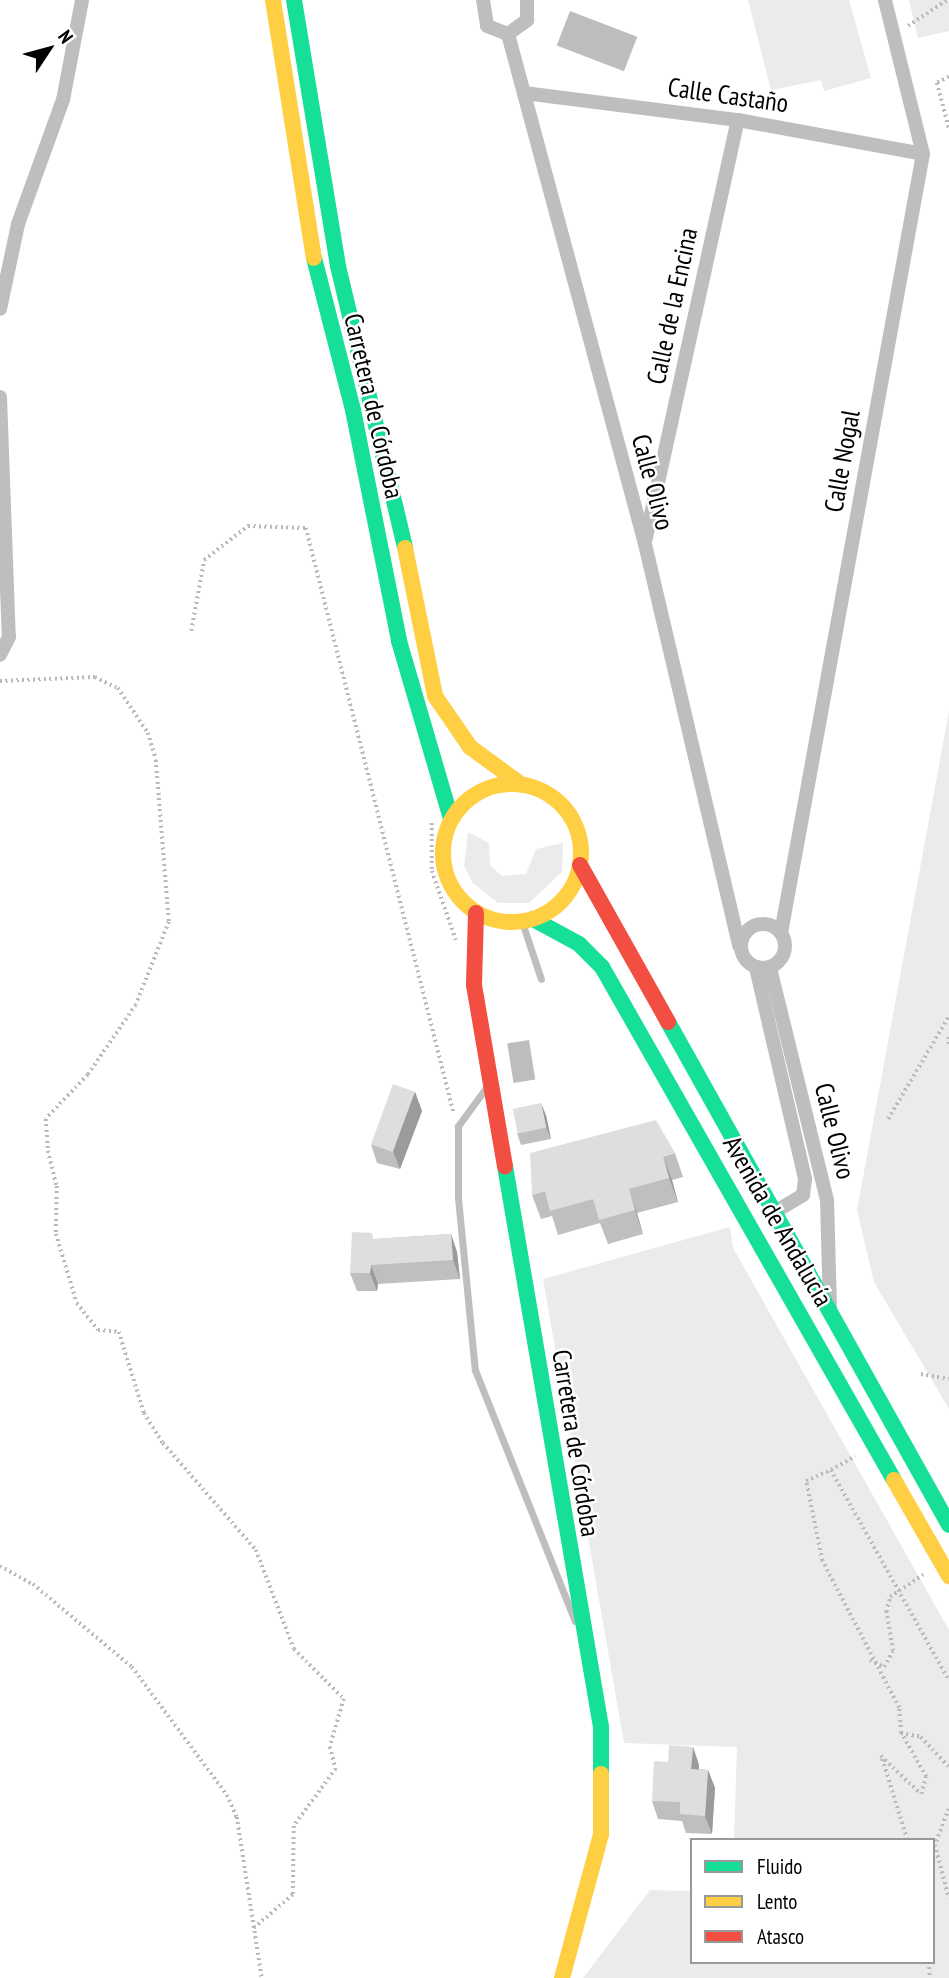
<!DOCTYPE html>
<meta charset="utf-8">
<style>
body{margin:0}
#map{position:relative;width:949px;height:1978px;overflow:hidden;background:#fff;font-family:"PT Sans Narrow",sans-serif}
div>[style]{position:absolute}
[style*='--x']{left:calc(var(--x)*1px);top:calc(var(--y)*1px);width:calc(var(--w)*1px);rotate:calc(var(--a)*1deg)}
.green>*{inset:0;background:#ebebeb}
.water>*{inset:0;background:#bdbdbd;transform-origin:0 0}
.path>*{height:3.5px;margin-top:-1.75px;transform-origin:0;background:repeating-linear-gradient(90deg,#b9b9b9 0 2px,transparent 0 5.5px)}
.lane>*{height:7px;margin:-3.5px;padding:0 3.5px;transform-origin:3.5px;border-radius:3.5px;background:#bebebe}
.street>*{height:14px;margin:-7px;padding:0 7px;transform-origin:7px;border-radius:7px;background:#bebebe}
.street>.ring{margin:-7px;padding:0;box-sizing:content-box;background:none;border:14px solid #bebebe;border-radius:50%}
.fast>*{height:16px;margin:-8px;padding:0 8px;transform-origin:8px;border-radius:8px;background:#16e098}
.slow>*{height:16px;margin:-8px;padding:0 8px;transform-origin:8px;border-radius:8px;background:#ffcf43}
.slow>.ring{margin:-8px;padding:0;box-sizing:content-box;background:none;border:16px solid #ffcf43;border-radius:50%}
.jam>*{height:16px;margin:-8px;padding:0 8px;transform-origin:8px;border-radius:8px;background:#f24e42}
.wall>*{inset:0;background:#bfbfbf}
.shaded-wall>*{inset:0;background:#9b9b9b}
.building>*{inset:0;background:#dedede;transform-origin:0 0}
span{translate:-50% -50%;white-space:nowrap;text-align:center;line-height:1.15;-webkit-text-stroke:5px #fff;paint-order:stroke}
.street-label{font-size:26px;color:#000}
.legend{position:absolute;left:690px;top:1838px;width:245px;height:126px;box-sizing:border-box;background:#fff;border:2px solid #999;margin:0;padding:9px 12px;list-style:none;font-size:21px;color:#000}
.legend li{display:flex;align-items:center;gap:14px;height:35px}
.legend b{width:35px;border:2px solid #999}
.north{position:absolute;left:14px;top:14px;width:70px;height:70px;-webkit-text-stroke:5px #fff;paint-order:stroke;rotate:54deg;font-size:19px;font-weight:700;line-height:28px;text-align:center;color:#000}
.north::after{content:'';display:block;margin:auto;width:24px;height:32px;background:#000;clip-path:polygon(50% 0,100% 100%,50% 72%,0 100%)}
</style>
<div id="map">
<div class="green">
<i style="clip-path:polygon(748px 0,849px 0,871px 78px,824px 91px,821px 80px,771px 90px)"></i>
<i style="clip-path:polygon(909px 0,949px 0,949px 31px,918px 38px)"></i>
<i style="clip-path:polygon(949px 711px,949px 1409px,874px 1282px,857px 1210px)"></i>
<i style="clip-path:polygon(468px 832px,489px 843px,490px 865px,502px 876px,526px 874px,536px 849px,563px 843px,562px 872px,529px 903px,498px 903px,472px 882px,464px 866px)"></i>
<i style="clip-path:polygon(730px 1227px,733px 1248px,949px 1630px,949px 1978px,583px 1978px,650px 1890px,692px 1891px,692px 1962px,933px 1962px,933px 1840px,734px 1840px,737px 1747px,624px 1743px,543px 1279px)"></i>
</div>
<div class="water">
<i style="left:570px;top:11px;width:72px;height:37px;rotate:21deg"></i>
<i style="left:529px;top:1040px;width:40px;height:22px;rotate:81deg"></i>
</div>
<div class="path">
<i style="--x:908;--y:26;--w:47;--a:-33.7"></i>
<i style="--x:949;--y:77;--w:13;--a:153"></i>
<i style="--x:937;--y:83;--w:47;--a:75.1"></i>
<i style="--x:191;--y:631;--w:72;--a:-79.6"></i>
<i style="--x:204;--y:560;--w:56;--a:-37.7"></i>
<i style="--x:248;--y:526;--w:58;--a:2"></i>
<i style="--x:306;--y:528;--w:604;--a:75.83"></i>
<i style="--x:0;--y:681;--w:95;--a:-2.4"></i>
<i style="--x:95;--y:677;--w:25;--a:26"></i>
<i style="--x:118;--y:688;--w:54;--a:56.3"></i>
<i style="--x:148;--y:733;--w:28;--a:73"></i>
<i style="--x:156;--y:760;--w:163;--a:85.4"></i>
<i style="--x:169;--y:922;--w:89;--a:111.7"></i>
<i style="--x:136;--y:1005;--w:85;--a:124.4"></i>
<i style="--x:88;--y:1075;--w:61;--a:133.7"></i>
<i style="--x:46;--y:1119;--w:32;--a:86"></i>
<i style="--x:48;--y:1151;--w:36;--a:76"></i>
<i style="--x:57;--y:1186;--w:48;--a:91.2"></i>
<i style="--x:56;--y:1234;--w:72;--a:73.1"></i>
<i style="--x:77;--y:1303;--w:34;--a:52"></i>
<i style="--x:98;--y:1330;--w:21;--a:5"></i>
<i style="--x:119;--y:1332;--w:85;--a:72.8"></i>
<i style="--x:144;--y:1413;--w:36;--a:58"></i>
<i style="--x:163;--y:1443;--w:142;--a:49"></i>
<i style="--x:256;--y:1550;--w:106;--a:69"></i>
<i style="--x:294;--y:1649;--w:71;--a:45"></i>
<i style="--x:344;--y:1699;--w:50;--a:106.3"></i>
<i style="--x:330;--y:1747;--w:23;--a:75"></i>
<i style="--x:336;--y:1769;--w:71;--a:126.4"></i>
<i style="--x:294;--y:1826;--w:69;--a:90.8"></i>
<i style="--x:293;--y:1895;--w:54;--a:139.5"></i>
<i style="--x:432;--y:823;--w:48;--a:90"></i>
<i style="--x:432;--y:871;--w:73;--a:70.8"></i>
<i style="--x:949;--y:1037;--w:9;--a:90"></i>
<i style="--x:888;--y:1119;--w:120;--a:-59.4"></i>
<i style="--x:921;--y:1374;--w:28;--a:10"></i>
<i style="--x:831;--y:1470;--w:28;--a:-30"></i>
<i style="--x:0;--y:1566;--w:38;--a:29"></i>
<i style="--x:33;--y:1584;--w:129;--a:40"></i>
<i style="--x:132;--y:1667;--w:159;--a:53.4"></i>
<i style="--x:227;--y:1795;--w:24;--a:66"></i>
<i style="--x:237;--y:1817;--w:163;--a:81.2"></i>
<i style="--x:870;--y:1660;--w:16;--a:27"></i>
<i style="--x:884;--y:1667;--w:18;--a:-61"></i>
<i style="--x:893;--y:1651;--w:40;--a:-100"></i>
<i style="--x:886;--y:1612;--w:16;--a:-75"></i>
<i style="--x:890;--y:1597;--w:40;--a:-34"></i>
<i style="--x:901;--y:1733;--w:25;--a:-95"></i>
<i style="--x:899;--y:1708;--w:166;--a:-117.6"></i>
<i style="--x:822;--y:1561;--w:82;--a:-101.3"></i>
<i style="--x:806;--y:1481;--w:27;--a:-24"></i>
<i style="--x:831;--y:1470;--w:241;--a:60.7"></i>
<i style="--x:949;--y:1809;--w:39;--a:111"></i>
<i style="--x:935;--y:1845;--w:55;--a:75.2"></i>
<i style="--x:907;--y:1840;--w:88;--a:-107.2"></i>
<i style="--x:881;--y:1756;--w:55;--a:43.5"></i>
<i style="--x:921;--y:1794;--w:18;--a:-74"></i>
<i style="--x:926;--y:1777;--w:51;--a:-119.6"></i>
<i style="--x:901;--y:1733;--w:20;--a:11"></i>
<i style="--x:921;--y:1737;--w:41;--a:47"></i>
<i style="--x:929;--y:1962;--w:16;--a:86"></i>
</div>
<div class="lane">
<i style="--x:522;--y:922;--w:60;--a:71.6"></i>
<i style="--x:488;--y:1085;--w:51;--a:126.2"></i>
<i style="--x:458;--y:1126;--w:72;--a:90"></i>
<i style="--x:458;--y:1198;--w:173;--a:84.4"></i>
<i style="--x:475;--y:1370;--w:270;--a:68.3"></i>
</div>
<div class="street">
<i style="--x:483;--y:0;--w:26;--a:81"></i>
<i style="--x:487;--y:26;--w:22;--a:21"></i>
<i style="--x:508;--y:34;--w:24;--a:-36"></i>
<i style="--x:527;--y:20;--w:20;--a:-90"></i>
<i style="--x:508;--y:34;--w:528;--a:74.96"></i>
<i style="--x:645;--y:544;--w:413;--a:76.8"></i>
<i style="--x:524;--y:93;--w:216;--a:7.2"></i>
<i style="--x:738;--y:120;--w:188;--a:10.4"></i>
<i style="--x:0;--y:309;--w:87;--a:-78"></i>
<i style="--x:18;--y:224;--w:132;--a:-70.1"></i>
<i style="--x:63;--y:100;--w:102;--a:-79.2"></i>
<i style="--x:0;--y:397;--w:240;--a:87.9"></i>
<i style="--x:9;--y:637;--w:20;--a:117"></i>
<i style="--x:645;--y:542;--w:432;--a:-77.6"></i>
<i class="ring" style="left:741px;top:924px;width:30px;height:30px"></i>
<i style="--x:781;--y:933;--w:792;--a:-79.67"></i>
<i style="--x:923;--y:154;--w:159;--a:-103.9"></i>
<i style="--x:756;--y:968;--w:217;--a:76.9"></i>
<i style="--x:805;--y:1179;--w:16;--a:97"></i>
<i style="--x:803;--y:1195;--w:33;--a:149"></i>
<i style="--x:770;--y:968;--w:239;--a:76.2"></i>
<i style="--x:827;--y:1200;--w:106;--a:88.4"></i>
</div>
<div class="fast">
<i style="--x:294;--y:0;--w:270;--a:80.6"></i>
<i style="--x:338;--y:266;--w:290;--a:76.6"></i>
<i style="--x:314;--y:258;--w:157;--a:75.6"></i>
<i style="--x:353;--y:410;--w:236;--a:78.7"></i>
<i style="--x:399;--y:641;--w:185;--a:73.7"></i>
<i style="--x:533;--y:919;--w:52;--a:28.5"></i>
<i style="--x:579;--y:944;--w:33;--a:45"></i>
<i style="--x:602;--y:967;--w:590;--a:60.35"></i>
<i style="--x:668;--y:1022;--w:576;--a:60.81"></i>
<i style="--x:505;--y:1166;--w:569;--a:80.29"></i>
<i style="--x:601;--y:1727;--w:47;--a:90"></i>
</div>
<div class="slow">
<i style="--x:273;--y:0;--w:261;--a:81"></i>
<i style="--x:405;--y:548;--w:151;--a:78.5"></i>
<i style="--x:435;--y:696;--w:62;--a:55.5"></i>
<i style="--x:470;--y:747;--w:64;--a:36.2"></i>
<i class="ring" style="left:443px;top:784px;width:122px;height:122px"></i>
<i style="--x:894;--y:1480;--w:111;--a:60.2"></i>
<i style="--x:562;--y:1978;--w:149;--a:-74.8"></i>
<i style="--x:601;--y:1834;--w:60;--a:-90"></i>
</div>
<div class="jam">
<i style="--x:580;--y:865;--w:180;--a:60.7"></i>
<i style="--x:476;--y:913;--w:72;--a:91.6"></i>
<i style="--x:474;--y:985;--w:184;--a:80.3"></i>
</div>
<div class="wall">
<i style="clip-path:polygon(415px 1092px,422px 1111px,400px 1169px,377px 1163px,371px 1144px)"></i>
<i style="clip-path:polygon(546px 1115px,551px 1139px,521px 1145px,517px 1133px)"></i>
<i style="clip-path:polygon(675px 1153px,683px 1177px,672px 1180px,678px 1202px,637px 1213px,643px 1234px,608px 1244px,600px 1223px,558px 1235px,552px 1216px,541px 1219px,532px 1195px)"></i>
<i style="clip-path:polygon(451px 1234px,457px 1252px,460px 1279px,378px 1284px,377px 1291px,357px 1291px,350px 1273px,374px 1239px)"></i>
<i style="clip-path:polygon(693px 1747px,699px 1765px,699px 1769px,708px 1770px,715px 1788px,712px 1834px,686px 1833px,682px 1821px,658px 1819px,652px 1801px,668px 1762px)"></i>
</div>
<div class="shaded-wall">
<i style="clip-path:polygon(415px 1092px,422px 1111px,400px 1169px,393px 1151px)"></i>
<i style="clip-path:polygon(541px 1103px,546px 1115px,551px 1139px,546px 1127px)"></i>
<i style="clip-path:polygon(663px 1156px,672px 1180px,678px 1202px,669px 1178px)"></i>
<i style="clip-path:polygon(629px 1189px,637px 1213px,643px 1234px,635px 1210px)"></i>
<i style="clip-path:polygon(451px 1234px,457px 1252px,460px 1279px,453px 1260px)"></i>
<i style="clip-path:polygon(371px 1265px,378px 1284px,377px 1291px,370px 1273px)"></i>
<i style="clip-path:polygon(693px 1747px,699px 1765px,698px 1787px,691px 1769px)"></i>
<i style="clip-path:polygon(708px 1770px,715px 1788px,712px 1834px,705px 1816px)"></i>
</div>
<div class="building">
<i style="left:393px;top:1084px;width:23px;height:64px;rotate:20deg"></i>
<i style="left:541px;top:1103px;width:25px;height:29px;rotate:78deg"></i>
<i style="clip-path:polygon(656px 1120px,675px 1153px,663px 1156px,669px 1178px,629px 1189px,635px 1210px,599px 1220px,593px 1199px,550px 1211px,545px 1191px,532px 1195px,530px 1153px)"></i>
<i style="clip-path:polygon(352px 1232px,372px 1233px,373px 1239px,451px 1234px,453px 1260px,371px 1265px,370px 1273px,350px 1273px)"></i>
<i style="clip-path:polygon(669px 1745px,693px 1747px,691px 1769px,708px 1770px,705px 1816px,680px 1814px,680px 1802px,652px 1801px,654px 1761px,668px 1762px)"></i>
</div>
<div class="street-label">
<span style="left:728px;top:95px;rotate:8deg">Calle Castaño</span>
<span style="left:672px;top:306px;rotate:-78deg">Calle de la Encina</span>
<span style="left:374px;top:406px;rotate:77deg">Carretera de Córdoba</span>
<span style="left:842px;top:461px;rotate:-80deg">Calle Nogal</span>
<span style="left:653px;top:482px;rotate:75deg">Calle Olivo</span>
<span style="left:835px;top:1131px;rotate:76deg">Calle Olivo</span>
<span style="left:778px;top:1221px;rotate:60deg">Avenida de Andalucía</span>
<span style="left:576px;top:1443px;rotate:81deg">Carretera de Córdoba</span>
</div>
<ul class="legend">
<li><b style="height:9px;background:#16e098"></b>Fluido</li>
<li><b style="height:9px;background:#ffcf43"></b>Lento</li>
<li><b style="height:9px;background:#f24e42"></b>Atasco</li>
</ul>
<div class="north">N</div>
</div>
